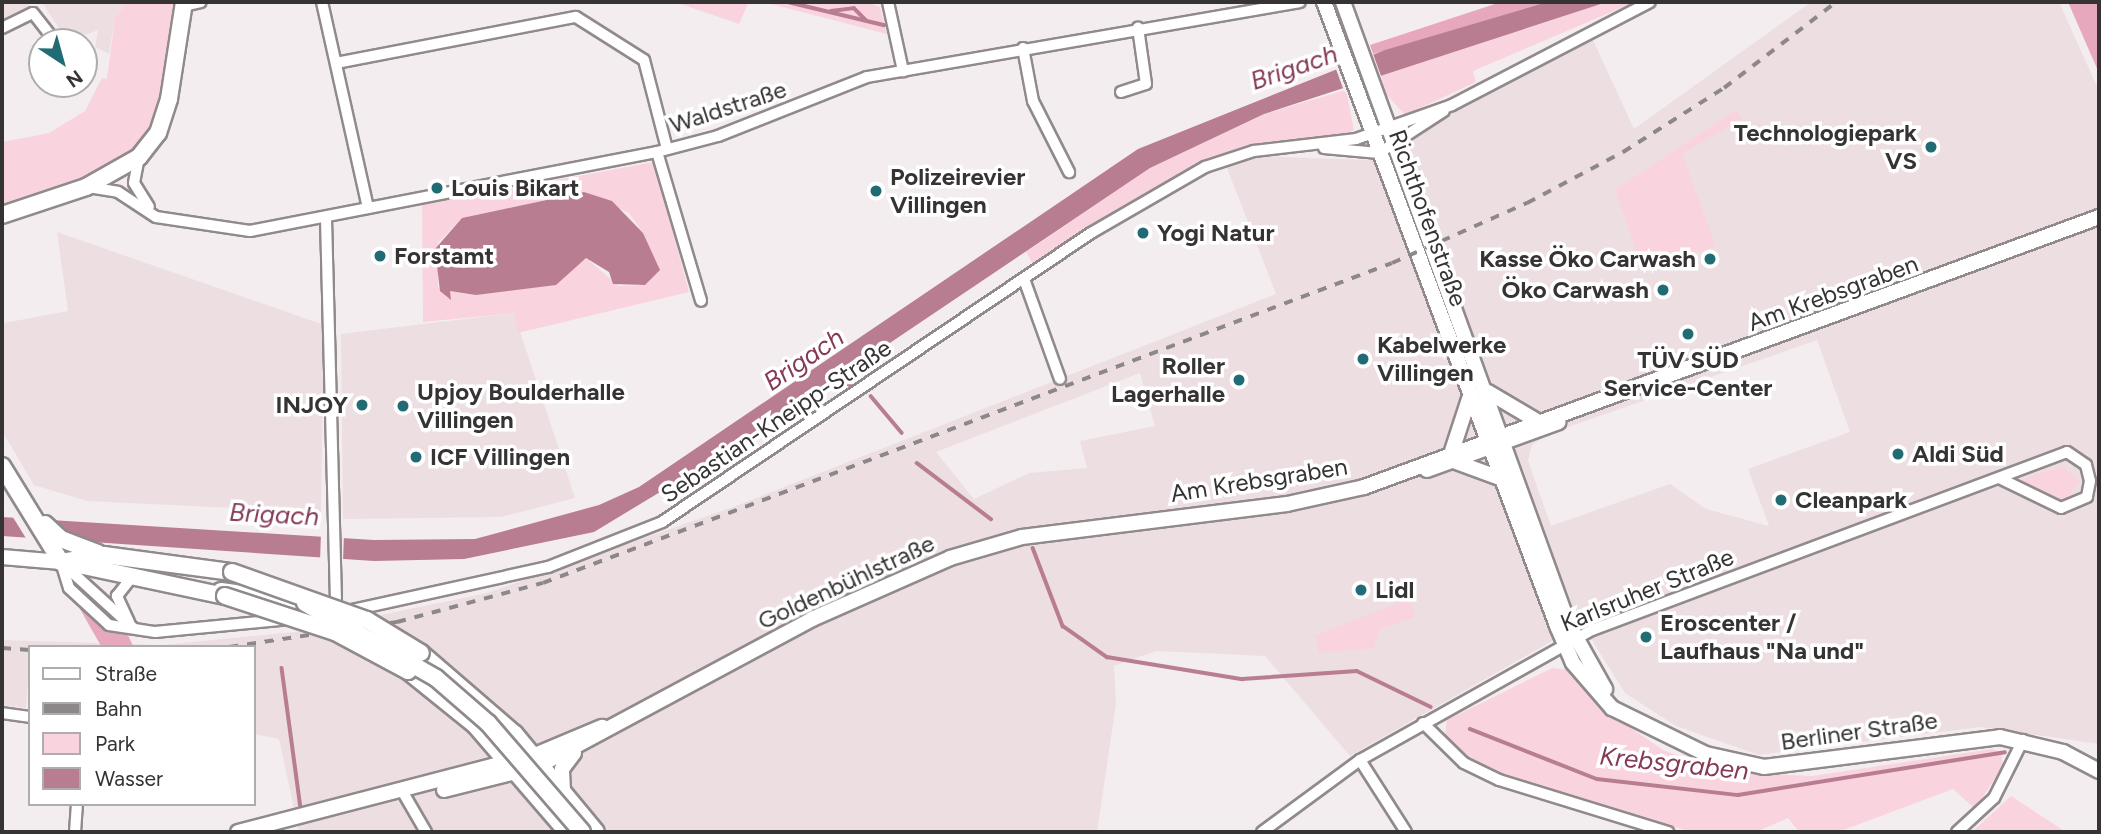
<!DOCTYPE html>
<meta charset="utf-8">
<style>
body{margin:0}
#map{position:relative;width:2101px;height:834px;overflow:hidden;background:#f4edef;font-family:Figtree,sans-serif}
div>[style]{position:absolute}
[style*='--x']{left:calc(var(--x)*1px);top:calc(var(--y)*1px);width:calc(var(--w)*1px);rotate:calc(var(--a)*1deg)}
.built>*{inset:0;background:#eddee2}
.green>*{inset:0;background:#f9d4df}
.forest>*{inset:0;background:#e7a8bd}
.water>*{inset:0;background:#b97d91}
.pier>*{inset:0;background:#f4edef;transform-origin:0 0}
.stream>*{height:3.5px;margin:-1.75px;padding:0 1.75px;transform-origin:1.75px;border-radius:1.75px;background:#b97d91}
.roads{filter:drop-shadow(2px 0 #908a8b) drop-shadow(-2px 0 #908a8b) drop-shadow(0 2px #908a8b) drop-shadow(0 -2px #908a8b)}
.minor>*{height:10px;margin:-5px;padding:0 5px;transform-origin:5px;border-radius:5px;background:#fff}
.tertiary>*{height:14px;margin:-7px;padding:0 7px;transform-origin:7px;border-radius:7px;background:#fff}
.secondary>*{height:16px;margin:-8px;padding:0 8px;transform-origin:8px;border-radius:8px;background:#fff}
.rail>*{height:3.5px;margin-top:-1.75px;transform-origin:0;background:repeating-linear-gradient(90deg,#8c8889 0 9px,transparent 0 18px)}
.bridges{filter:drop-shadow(2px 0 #908a8b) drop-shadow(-2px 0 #908a8b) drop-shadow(0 2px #908a8b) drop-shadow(0 -2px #908a8b)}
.secondary-bridge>*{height:16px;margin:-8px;padding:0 8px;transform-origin:8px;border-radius:8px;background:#fff}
.dots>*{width:19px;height:19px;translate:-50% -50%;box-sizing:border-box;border:4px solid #fff;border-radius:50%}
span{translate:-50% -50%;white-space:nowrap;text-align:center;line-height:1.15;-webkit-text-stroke:7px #fff;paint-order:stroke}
.street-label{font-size:24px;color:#353334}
.poi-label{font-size:24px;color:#353334;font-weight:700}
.right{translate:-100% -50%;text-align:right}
.left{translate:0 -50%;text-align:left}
.water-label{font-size:26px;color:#853957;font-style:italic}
.frame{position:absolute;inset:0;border:4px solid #353334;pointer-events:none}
.legend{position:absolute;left:28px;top:645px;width:228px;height:161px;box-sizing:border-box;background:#fff;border:2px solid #aeadae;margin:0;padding:9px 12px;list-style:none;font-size:21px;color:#353334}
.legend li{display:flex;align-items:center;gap:14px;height:35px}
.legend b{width:35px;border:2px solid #aeadae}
.north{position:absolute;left:28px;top:28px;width:70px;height:70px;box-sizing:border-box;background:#fff;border:2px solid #aeadae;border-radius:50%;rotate:144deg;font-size:19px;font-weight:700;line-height:28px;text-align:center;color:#353334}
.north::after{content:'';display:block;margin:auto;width:24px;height:32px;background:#206b74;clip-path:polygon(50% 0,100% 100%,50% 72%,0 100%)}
</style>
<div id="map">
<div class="built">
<i style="clip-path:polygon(2px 2px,27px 2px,31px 8px,2px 23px)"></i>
<i style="clip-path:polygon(42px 2px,128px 2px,115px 17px,109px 54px,95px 47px,98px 30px,68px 42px)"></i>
<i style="clip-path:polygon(evenodd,1811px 2px,2059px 2px,2099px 91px,2099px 744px,1981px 727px,1759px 755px,1676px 726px,1625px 693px,1582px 624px,1350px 756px,1265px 656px,1156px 651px,1114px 666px,1116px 704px,1097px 832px,299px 832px,279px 739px,254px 734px,254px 647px,30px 647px,26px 708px,2px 705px,2px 640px,162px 645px,304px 631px,487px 593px,736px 506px,1276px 294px,1225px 163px,1256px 156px,1368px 160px,1392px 155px,1465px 104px,1593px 40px,1634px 129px,1811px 2px,1817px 340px,1850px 432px,1748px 469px,1769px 526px,1706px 509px,1670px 484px,1551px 526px,1528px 461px,1532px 445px,1551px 433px,1817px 340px,1811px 2px,1140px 373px,1155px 426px,1080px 441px,1087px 468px,1029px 473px,974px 499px,936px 452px,1140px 373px)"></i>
<i style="clip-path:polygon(57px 232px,324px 325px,321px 512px,87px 501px,34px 485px,2px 431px,2px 311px,4px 323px,68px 311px)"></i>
<i style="clip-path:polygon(514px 313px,575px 498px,501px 517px,343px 519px,341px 334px)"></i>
</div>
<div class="green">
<i style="clip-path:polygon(128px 2px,177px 2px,174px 44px,150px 128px,131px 153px,86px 181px,2px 209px,2px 142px,49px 133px,85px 111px,102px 78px,107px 79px,115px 17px)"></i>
<i style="clip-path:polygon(675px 2px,749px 2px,739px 24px)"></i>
<i style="clip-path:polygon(763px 2px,866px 2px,880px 7px,887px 34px)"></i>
<i style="clip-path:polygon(1607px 2px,1635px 2px,1473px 71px,1476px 82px,1405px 115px,1385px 93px,1381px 76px)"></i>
<i style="clip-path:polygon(1346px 90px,1354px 130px,1318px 147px,1224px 159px,1036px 270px,1026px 252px,1150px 168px,1264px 114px)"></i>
<i style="clip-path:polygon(1737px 109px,1742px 119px,1682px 154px,1716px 246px,1643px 270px,1615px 190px)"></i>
<i style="clip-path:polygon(evenodd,654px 162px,689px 292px,518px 333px,514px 313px,423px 322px,422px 205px,654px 162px,584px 192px,629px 213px,643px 233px,658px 272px,645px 285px,619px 286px,586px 258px,546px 286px,478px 294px,450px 291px,448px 296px,438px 287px,438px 243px,462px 218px,584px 192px)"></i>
<i style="clip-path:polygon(2062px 466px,2080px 481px,2066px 501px,2020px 480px)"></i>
<i style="clip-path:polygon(1409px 599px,1415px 617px,1380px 629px,1374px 648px,1319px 653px,1315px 635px)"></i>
<i style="clip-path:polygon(1552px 668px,1568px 670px,1600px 707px,1663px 750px,1724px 772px,1812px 776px,1992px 749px,2001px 752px,2003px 766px,1975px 809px,1953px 789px,1838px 832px,1799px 832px,1788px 818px,1756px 832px,1691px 832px,1504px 775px,1466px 760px,1445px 735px,1447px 720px)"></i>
<i style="clip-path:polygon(2011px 796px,2066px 832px,1972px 832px)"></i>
</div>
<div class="forest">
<i style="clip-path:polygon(1501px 2px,1547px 2px,1373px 54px,1370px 45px)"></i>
<i style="clip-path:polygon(2068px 2px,2099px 2px,2099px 73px)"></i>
<i style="clip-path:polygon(76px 602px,128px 635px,133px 646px,101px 646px)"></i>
</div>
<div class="water">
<i style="clip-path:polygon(1547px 2px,1607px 2px,1264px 114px,1150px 168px,741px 443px,594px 532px,464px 559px,374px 561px,2px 536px,2px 517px,374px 540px,475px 539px,599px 505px,639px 487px,1138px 149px,1385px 50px)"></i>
<i style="clip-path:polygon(584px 192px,612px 201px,643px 233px,660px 270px,645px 285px,613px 284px,609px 272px,586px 258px,556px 285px,476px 295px,450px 291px,451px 300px,440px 291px,435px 249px,462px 218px)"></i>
</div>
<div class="pier">
<i style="left:1372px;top:51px;width:30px;height:40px;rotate:70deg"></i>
<i style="clip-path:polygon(11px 514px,47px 514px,58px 540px,27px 540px)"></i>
<i style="left:321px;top:533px;width:23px;height:29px;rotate:2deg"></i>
</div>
<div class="stream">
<i style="--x:788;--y:2;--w:99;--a:13.5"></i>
<i style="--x:831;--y:11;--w:23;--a:-7"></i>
<i style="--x:854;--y:8;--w:17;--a:45"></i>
<i style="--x:832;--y:378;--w:19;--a:21"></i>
<i style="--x:871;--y:396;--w:48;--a:50"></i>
<i style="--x:917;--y:463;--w:93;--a:37.1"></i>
<i style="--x:1033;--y:548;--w:84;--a:69"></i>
<i style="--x:1063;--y:626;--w:54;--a:35.2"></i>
<i style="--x:1107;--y:657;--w:137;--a:9.3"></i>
<i style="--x:1242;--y:679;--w:115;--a:-4"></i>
<i style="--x:1357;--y:671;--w:82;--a:25.9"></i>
<i style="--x:282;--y:668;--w:142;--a:82.3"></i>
<i style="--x:1470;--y:729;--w:136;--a:21.5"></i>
<i style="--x:1597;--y:779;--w:142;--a:6.5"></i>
<i style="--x:1738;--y:795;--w:270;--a:-9.1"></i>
</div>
<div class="roads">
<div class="minor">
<i style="--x:322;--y:2;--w:211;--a:77.4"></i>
<i style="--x:888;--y:2;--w:71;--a:77.7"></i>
<i style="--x:184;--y:6;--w:17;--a:-13"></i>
<i style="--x:33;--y:13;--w:37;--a:52"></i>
<i style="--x:2;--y:28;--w:34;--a:-26"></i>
<i style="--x:1023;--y:48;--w:54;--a:79.3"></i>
<i style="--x:1033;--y:101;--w:80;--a:63.1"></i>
<i style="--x:336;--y:63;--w:244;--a:-10.9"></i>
<i style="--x:576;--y:17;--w:80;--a:32.3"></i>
<i style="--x:644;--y:60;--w:92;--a:75.5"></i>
<i style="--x:1121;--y:92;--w:26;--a:-18"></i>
<i style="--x:1146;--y:84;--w:57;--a:-98.1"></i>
<i style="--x:1324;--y:148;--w:55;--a:5.2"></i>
<i style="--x:1379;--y:153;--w:77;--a:-32.9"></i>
<i style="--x:657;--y:152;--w:155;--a:73.5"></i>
<i style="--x:139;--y:157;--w:26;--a:101"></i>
<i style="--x:134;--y:183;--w:28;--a:58"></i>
<i style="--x:88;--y:187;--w:30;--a:9"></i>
<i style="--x:118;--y:192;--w:45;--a:33.3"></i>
<i style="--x:156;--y:217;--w:95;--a:8.5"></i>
<i style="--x:250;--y:231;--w:415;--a:-11"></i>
<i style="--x:657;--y:152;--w:63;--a:-14.7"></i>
<i style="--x:718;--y:136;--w:160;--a:-21.6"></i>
<i style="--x:867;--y:77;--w:439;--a:-9.8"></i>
<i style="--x:326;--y:219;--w:395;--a:88.5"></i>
<i style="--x:1024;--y:279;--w:106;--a:70.2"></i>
<i style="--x:61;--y:562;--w:27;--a:73"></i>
<i style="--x:69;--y:588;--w:54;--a:42.8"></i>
<i style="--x:109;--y:625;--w:47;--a:8.7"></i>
<i style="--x:155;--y:632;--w:136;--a:-5.5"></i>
<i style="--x:62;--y:563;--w:95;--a:42.4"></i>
<i style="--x:348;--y:611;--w:205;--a:-12.4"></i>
<i style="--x:548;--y:567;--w:123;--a:-21.5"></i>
<i style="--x:662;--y:522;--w:517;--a:-33.97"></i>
<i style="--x:1091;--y:233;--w:132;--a:-30.1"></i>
<i style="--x:1205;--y:167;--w:52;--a:-18.1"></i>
<i style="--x:1254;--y:151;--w:103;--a:-6.7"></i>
<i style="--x:1356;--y:139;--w:102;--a:-19.5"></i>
<i style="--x:1452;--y:105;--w:223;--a:-27.5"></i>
<i style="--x:129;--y:622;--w:29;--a:-115"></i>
<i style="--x:117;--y:596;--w:24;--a:-52"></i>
<i style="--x:2;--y:713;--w:28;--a:8"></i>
<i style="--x:1423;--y:723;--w:57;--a:44.3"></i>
<i style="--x:1464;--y:763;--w:39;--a:26"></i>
<i style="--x:1499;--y:780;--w:177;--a:17.1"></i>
<i style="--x:1360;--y:760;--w:85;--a:57.4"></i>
<i style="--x:404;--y:794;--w:44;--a:59.9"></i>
<i style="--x:75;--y:832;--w:28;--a:-86"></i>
<i style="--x:1262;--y:832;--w:122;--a:-36.3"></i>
<i style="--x:1360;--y:760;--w:266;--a:-29.3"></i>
<i style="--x:1592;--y:630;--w:507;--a:-20.54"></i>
<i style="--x:2067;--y:452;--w:23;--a:34"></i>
<i style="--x:2086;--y:465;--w:16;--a:76"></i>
<i style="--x:2090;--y:481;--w:16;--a:101"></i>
<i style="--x:2087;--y:497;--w:28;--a:157"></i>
<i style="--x:2061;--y:508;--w:67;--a:-154.2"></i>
<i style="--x:1957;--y:832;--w:50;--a:-42.6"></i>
<i style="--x:1994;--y:798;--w:65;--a:-63.4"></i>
</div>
<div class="tertiary">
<i style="--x:1324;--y:2;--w:666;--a:69.52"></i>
<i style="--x:1557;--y:626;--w:40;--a:66.6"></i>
<i style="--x:1573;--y:663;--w:60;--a:49.1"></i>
<i style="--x:1612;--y:708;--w:105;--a:26.1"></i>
<i style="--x:1706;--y:754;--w:59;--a:12.6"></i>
<i style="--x:1764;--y:767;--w:238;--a:-7.2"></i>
<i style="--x:2000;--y:737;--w:65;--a:13.4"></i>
<i style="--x:2063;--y:752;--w:41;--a:27.8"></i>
<i style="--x:1343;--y:2;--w:661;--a:70.08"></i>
<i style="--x:1568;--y:623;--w:76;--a:60.7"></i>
<i style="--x:1488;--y:392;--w:57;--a:30.6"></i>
<i style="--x:1452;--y:451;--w:55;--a:-71.9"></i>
<i style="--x:1456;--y:462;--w:47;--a:20"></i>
<i style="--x:1427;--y:470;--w:140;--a:-20"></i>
<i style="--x:2;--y:557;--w:59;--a:4.8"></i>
<i style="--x:535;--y:755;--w:73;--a:-22.7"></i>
<i style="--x:542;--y:764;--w:306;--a:-28.2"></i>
<i style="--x:812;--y:619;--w:151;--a:-23.8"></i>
<i style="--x:950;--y:558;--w:75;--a:-16.3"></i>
<i style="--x:1022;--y:537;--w:267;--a:-7.1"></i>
<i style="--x:1287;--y:504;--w:79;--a:-12.4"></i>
<i style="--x:1364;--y:487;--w:783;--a:-20.17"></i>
<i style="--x:444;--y:790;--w:77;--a:-14.2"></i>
<i style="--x:563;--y:790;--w:21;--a:-93"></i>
<i style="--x:562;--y:769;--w:20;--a:-53"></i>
<i style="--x:238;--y:832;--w:281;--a:-14.6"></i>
</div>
<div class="secondary">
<i style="--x:2;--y:215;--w:89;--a:-18.4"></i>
<i style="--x:86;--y:187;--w:61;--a:-29.5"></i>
<i style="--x:139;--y:157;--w:31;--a:-52"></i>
<i style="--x:158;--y:133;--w:36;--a:-72"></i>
<i style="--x:169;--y:99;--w:98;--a:-81.2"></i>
<i style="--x:2;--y:466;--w:113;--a:58.4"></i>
<i style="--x:45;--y:524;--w:22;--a:43"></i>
<i style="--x:61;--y:539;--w:40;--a:21"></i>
<i style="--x:61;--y:562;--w:44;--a:-9.2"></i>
<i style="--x:104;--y:555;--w:129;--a:7.6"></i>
<i style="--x:74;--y:564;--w:154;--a:12"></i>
<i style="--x:221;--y:591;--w:85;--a:8.1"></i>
<i style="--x:421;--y:653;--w:124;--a:40.8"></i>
<i style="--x:515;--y:734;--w:127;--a:50.4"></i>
<i style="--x:408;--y:671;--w:86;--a:38.9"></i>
<i style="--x:475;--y:725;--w:141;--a:49.3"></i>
</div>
</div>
<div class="rail">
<i style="--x:229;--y:647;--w:170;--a:-8.5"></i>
<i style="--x:397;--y:622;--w:151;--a:-15"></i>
<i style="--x:543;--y:583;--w:907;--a:-20.65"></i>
<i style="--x:1392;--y:263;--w:148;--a:-24"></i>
<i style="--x:1527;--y:203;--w:109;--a:-28"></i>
<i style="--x:1623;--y:152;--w:120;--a:-32.4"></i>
<i style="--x:1724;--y:88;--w:141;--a:-37.5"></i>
<i style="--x:2;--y:648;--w:28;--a:4"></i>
</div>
<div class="bridges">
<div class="secondary-bridge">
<i style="--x:232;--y:572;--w:143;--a:19.6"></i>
<i style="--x:367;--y:620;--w:63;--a:31.4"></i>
<i style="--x:225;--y:596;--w:116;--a:18.1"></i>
<i style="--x:335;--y:632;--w:83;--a:28.1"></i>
<i style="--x:305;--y:603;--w:151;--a:29.8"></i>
<i style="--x:436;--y:678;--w:69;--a:40.9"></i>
<i style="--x:488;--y:723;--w:144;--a:49.2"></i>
</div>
</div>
<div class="dots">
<i style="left:1931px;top:147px;background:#206b74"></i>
<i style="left:437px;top:188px;background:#206b74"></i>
<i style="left:876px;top:191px;background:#206b74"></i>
<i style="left:1143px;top:233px;background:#206b74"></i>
<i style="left:380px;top:256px;background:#206b74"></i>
<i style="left:1710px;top:259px;background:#206b74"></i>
<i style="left:1663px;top:290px;background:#206b74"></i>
<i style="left:1688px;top:334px;background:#206b74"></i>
<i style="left:1363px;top:359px;background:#206b74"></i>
<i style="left:1239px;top:380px;background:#206b74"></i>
<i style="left:362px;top:405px;background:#206b74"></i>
<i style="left:403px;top:406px;background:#206b74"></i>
<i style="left:1898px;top:454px;background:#206b74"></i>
<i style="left:416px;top:457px;background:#206b74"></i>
<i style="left:1781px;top:500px;background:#206b74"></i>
<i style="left:1361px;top:590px;background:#206b74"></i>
<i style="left:1646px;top:637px;background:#206b74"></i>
</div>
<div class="street-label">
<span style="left:728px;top:107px;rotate:-18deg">Waldstraße</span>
<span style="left:1428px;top:218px;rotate:70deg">Richthofenstraße</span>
<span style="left:1833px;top:293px;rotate:-20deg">Am Krebsgraben</span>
<span style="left:776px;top:421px;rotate:-34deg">Sebastian-Kneipp-Straße</span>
<span style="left:1259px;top:480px;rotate:-9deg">Am Krebsgraben</span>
<span style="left:846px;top:582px;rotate:-25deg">Goldenbühlstraße</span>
<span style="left:1647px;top:590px;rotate:-22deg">Karlsruher Straße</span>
<span style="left:1859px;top:731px;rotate:-8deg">Berliner Straße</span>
</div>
<div class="poi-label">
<span class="right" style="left:1917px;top:147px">Technologiepark<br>VS</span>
<span class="left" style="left:890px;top:191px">Polizeirevier<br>Villingen</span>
<span class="left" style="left:451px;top:188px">Louis Bikart</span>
<span class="left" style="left:1157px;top:233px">Yogi Natur</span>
<span class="left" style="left:394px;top:256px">Forstamt</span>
<span class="right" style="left:1696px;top:259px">Kasse Öko Carwash</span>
<span class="right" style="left:1649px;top:290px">Öko Carwash</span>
<span class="left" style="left:1377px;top:359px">Kabelwerke<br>Villingen</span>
<span style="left:1688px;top:374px">TÜV SÜD<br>Service-Center</span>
<span class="right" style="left:1225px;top:380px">Roller<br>Lagerhalle</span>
<span class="left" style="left:417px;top:406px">Upjoy Boulderhalle<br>Villingen</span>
<span class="right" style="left:348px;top:405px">INJOY</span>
<span class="left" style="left:1912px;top:454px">Aldi Süd</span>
<span class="left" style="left:430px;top:457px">ICF Villingen</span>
<span class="left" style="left:1795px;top:500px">Cleanpark</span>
<span class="left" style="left:1375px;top:590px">Lidl</span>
<span class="left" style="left:1660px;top:637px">Eroscenter /<br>Laufhaus "Na und"</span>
</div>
<div class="water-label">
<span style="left:1294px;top:68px;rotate:-19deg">Brigach</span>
<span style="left:804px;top:360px;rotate:-34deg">Brigach</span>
<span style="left:274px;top:515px;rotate:3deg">Brigach</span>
<span style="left:1674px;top:764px;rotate:6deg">Krebsgraben</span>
</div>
<div class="frame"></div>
<ul class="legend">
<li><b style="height:9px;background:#fff"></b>Straße</li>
<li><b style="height:9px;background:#8c8889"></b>Bahn</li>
<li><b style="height:19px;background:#f9d4df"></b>Park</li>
<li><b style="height:19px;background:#b97d91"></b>Wasser</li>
</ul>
<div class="north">N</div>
</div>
